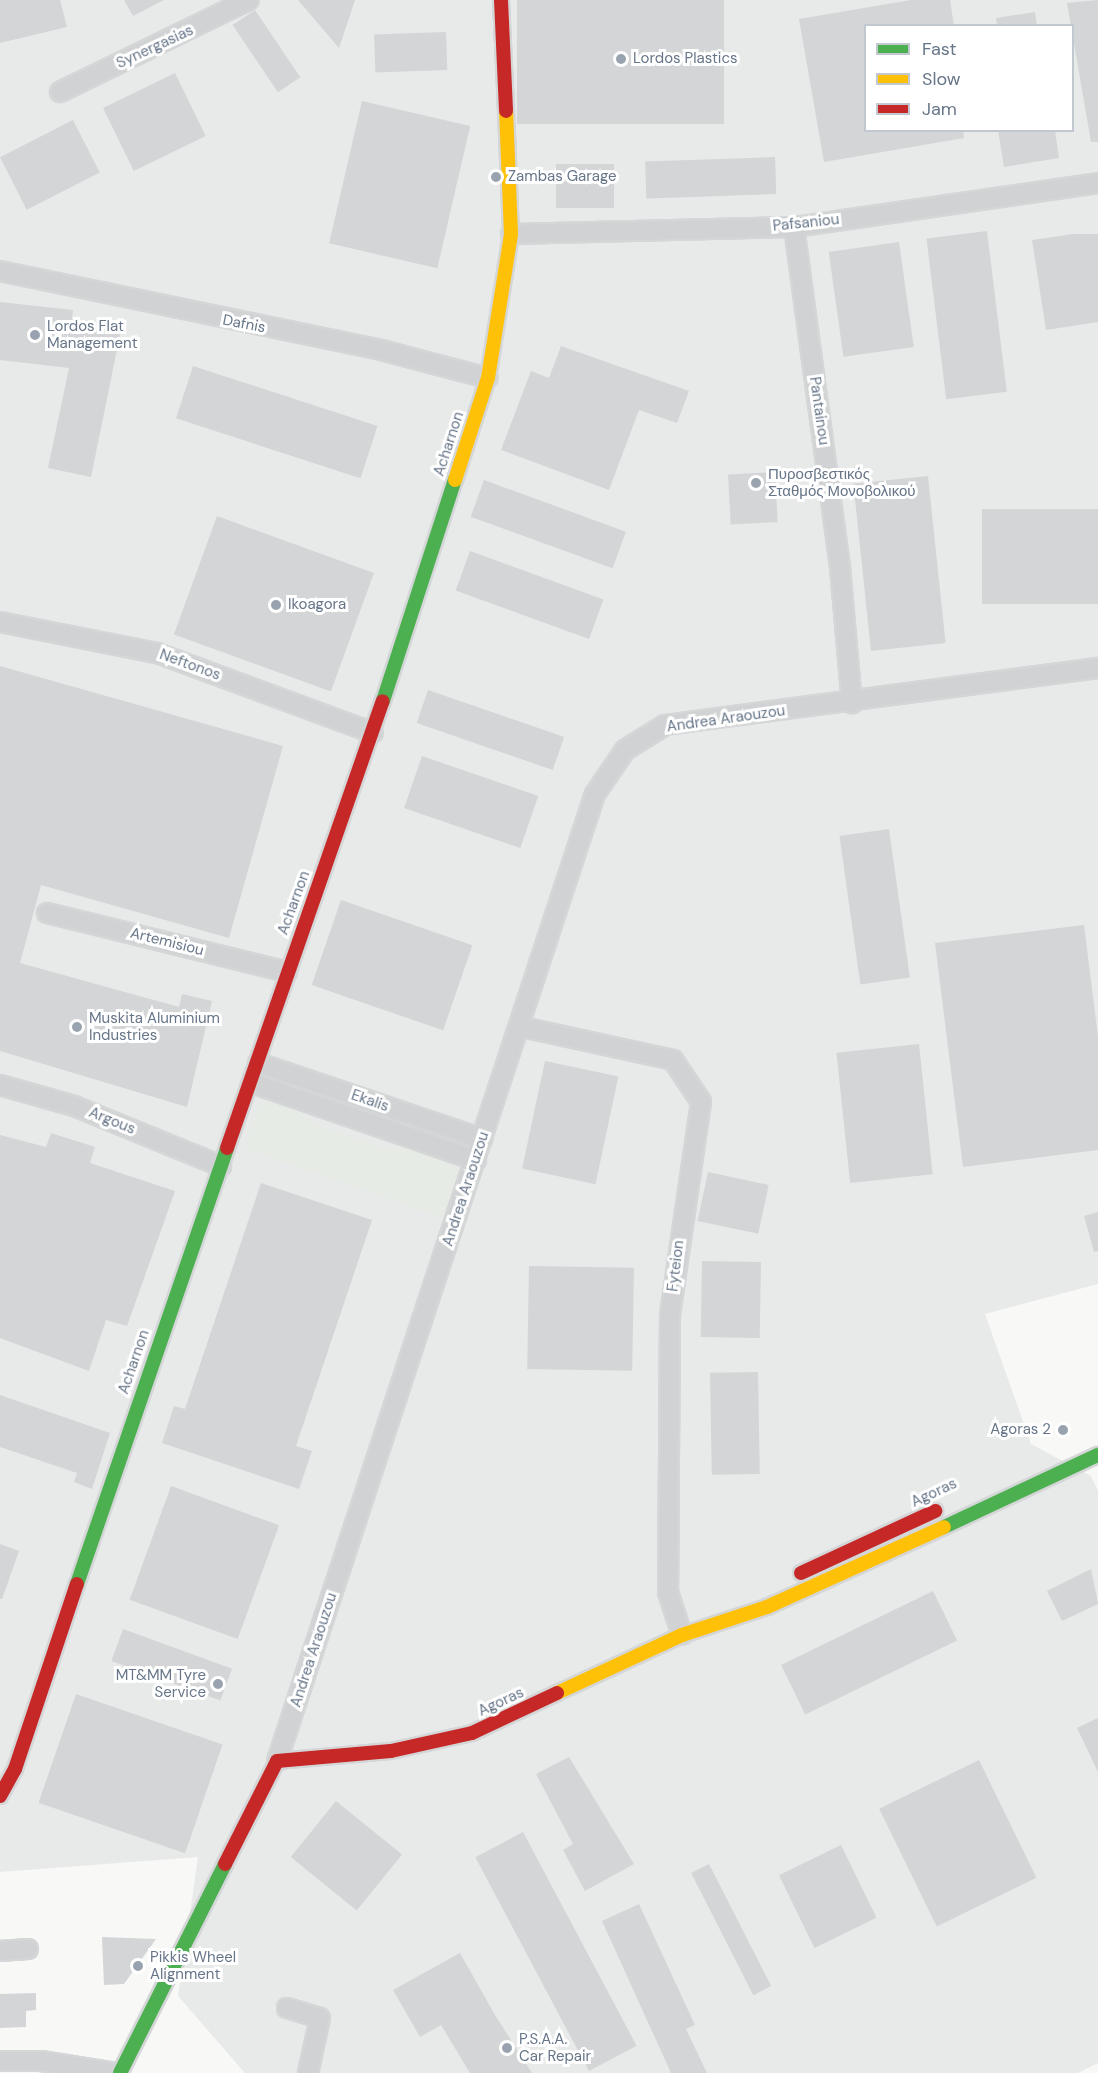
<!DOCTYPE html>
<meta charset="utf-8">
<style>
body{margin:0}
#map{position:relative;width:1098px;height:2073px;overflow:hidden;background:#f8f8f7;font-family:"DM Sans",sans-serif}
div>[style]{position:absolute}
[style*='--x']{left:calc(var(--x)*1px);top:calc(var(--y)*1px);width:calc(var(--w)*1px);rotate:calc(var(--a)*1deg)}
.built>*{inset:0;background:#e8e9e9}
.green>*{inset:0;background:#e7ebe5}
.building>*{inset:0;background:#d4d5d7;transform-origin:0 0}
.roads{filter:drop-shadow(2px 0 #d4d6d7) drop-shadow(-2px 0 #d4d6d7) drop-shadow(0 2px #d4d6d7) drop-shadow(0 -2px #d4d6d7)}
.street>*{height:18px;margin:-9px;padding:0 9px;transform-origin:9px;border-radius:9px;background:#d1d2d3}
.fast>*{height:14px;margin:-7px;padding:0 7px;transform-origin:7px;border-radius:7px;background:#4caf50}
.slow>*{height:14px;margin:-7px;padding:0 7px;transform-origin:7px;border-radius:7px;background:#ffc107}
.jam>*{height:14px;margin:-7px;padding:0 7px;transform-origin:7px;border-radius:7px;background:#c62828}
.dots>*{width:16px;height:16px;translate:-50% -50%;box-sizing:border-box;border:3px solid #fff;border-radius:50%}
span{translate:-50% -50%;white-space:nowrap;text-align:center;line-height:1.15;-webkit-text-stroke:6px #fff;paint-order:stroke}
.street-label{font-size:15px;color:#667588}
.poi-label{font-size:15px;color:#667588}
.left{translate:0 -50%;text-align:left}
.right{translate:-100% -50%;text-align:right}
.legend{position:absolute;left:864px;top:24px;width:210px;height:108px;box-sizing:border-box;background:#fff;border:2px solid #c2c8cf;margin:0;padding:8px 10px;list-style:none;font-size:18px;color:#667588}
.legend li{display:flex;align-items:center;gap:12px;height:30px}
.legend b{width:30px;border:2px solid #c2c8cf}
</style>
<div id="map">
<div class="built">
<i style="clip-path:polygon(evenodd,0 0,1098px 0,1098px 1284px,985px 1314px,1031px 1444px,1091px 1476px,1098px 1491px,1098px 2063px,1078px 2073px,245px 2073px,178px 1996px,198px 1857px,0 1872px,0 0,866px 26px,1072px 26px,1072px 130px,866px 130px,866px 26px)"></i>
</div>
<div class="green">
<i style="clip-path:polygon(272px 1099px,285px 1100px,311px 1123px,384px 1148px,408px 1145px,452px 1159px,462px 1175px,446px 1219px,244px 1148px,258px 1106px)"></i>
</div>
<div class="building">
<i style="clip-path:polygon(0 0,60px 0,67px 27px,0 43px)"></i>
<i style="clip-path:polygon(124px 0,164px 0,133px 16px)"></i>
<i style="clip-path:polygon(298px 0,355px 0,339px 48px)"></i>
<i style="left:517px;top:0;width:207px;height:124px"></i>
<i style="clip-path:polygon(911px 0,950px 0,954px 26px,866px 26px,866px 130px,963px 130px,964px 138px,824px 162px,799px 19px)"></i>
<i style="clip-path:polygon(1098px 0,1098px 142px,1091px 142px,1067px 3px)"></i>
<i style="left:255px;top:10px;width:81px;height:27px;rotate:56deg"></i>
<i style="clip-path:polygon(1035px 12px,1037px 26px,997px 26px,996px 18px)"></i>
<i style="left:446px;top:32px;width:38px;height:72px;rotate:88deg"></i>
<i style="left:175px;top:73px;width:70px;height:80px;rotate:64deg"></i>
<i style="left:362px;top:101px;width:111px;height:146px;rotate:13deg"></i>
<i style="left:73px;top:120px;width:59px;height:82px;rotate:63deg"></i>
<i style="clip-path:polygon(998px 130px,1055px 130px,1059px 158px,1004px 167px)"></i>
<i style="left:775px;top:157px;width:37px;height:130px;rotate:88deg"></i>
<i style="left:556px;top:164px;width:58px;height:44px"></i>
<i style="left:987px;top:231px;width:162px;height:61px;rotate:83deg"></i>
<i style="clip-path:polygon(1073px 234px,1098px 234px,1098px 322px,1046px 330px,1032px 240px)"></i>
<i style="left:899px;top:242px;width:106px;height:71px;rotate:82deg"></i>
<i style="clip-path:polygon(0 302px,73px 310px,72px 319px,121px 330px,91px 477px,48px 468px,69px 368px,0 360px)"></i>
<i style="clip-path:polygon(561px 346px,689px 391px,677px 423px,639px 410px,609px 490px,501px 450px,531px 371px,549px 378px)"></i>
<i style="left:193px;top:366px;width:194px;height:55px;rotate:18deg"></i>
<i style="left:775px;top:472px;width:50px;height:47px;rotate:87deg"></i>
<i style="left:928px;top:476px;width:168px;height:75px;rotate:84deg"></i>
<i style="left:484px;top:480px;width:151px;height:39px;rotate:20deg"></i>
<i style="left:1098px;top:509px;width:95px;height:116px;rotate:90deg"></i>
<i style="left:217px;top:516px;width:167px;height:126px;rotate:20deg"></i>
<i style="left:470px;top:551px;width:142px;height:42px;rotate:20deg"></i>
<i style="clip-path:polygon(0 666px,283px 746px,229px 938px,41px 885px,20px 963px,179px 1007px,182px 994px,212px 1001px,187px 1107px,0 1051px)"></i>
<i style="left:428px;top:690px;width:144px;height:35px;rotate:19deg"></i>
<i style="left:422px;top:756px;width:123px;height:55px;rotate:19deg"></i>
<i style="left:889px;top:829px;width:150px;height:50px;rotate:82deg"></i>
<i style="left:341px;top:900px;width:139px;height:90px;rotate:19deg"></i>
<i style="clip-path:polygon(1084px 925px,1098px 1037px,1098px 1150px,963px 1167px,935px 943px)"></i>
<i style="left:919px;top:1044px;width:131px;height:83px;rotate:84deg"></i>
<i style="left:545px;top:1061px;width:75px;height:110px;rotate:12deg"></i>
<i style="clip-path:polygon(51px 1133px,95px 1147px,90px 1163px,175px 1191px,127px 1326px,106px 1320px,89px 1371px,0 1338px,0 1135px,46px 1147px)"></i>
<i style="left:708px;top:1172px;width:62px;height:50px;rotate:12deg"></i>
<i style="clip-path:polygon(261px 1183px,372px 1220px,296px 1446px,312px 1451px,299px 1489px,162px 1443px,174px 1406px,185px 1409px)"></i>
<i style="clip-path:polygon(1098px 1212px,1098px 1251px,1094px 1252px,1084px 1216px)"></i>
<i style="left:702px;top:1261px;width:59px;height:76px;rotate:1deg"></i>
<i style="left:529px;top:1266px;width:105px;height:103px;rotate:1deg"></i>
<i style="left:758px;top:1372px;width:102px;height:48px;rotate:89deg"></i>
<i style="clip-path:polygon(0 1395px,110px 1433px,92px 1489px,74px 1482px,77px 1473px,0 1447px)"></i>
<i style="left:171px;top:1486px;width:115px;height:121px;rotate:20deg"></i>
<i style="clip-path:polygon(0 1544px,19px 1551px,2px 1599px,0 1599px)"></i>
<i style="clip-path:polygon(1091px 1569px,1098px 1604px,1062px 1621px,1047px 1591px)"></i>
<i style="left:933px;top:1591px;width:55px;height:169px;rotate:64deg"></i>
<i style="left:123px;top:1629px;width:116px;height:34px;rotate:20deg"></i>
<i style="left:76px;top:1694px;width:155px;height:115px;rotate:19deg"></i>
<i style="clip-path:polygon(1098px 1718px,1098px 1772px,1077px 1728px)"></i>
<i style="clip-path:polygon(569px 1757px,634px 1864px,585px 1891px,563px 1850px,573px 1844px,536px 1774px)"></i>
<i style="left:979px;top:1760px;width:131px;height:111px;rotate:64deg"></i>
<i style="left:336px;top:1801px;width:85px;height:72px;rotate:39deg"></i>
<i style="left:523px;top:1832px;width:242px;height:54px;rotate:62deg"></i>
<i style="left:841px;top:1845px;width:81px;height:69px;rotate:64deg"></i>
<i style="left:709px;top:1864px;width:137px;height:20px;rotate:63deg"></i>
<i style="clip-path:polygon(639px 1904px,695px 2025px,686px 2029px,707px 2073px,671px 2073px,602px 1921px)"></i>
<i style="clip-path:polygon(102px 1937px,156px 1939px,124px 1984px,104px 1985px)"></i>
<i style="clip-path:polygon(460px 1953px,495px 2015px,532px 2073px,470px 2073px,441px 2025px,420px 2037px,393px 1990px)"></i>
<i style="clip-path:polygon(36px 1993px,36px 2010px,26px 2011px,26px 2027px,0 2028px,0 1994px)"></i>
</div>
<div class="roads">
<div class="street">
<i style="--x:60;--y:92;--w:210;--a:-26"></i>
<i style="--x:794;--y:227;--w:343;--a:82.3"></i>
<i style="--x:840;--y:567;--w:137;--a:85"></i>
<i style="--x:511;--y:234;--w:283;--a:-1.4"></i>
<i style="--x:794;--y:227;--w:307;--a:-8.2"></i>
<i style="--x:0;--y:271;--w:393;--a:11.7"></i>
<i style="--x:385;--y:351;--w:106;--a:14.7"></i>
<i style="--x:0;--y:622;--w:160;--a:11.2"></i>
<i style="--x:157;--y:653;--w:230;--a:20.3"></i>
<i style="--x:47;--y:913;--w:247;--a:13.8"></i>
<i style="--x:522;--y:1027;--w:155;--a:12.3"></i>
<i style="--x:673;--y:1060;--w:50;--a:56.3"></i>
<i style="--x:701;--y:1102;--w:214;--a:98.3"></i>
<i style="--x:670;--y:1314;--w:278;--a:90.4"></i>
<i style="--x:668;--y:1592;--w:45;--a:72"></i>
<i style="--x:258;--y:1063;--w:237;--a:18.7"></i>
<i style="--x:252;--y:1083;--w:237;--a:19"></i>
<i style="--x:0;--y:1085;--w:77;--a:15.8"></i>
<i style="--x:74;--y:1106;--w:159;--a:22.2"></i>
<i style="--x:277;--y:1761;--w:1018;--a:-71.8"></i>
<i style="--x:595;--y:794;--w:53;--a:-55.7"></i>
<i style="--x:625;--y:750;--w:47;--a:-32"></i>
<i style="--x:665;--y:725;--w:437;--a:-7.5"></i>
<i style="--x:0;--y:1951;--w:28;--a:-4"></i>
<i style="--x:287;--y:2008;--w:34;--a:17"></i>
<i style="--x:320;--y:2018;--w:56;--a:102.3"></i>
<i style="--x:0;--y:2061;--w:41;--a:0"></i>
<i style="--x:41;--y:2061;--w:77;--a:9"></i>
</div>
<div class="fast">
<i style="--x:383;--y:701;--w:232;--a:-72"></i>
<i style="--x:944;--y:1527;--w:170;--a:-25.1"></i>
<i style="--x:77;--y:1584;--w:461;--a:-71"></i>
<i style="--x:120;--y:2073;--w:234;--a:-63.3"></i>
</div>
<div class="slow">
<i style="--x:455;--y:480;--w:107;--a:-72.1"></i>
<i style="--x:488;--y:378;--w:146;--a:-80.9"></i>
<i style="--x:511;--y:234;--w:123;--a:-92.3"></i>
<i style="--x:557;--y:1693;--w:138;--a:-24.9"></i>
<i style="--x:682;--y:1635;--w:89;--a:-18.2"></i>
<i style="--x:767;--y:1607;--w:194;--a:-24.3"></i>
</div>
<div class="jam">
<i style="--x:501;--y:0;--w:111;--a:87.4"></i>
<i style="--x:227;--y:1148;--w:473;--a:-70.8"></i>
<i style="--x:801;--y:1573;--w:148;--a:-24.8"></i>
<i style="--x:0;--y:1796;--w:31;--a:-61"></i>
<i style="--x:15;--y:1769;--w:195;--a:-71.5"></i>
<i style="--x:225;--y:1864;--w:115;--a:-63.2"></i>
<i style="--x:277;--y:1761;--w:114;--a:-5"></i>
<i style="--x:391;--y:1751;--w:83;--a:-12.5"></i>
<i style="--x:472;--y:1733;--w:94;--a:-25.2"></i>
</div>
</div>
<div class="dots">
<i style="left:621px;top:59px;background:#99a3af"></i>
<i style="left:496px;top:177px;background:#99a3af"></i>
<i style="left:35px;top:335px;background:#99a3af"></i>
<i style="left:756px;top:483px;background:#99a3af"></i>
<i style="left:276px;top:605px;background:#99a3af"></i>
<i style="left:77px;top:1027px;background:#99a3af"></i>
<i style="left:1063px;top:1430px;background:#99a3af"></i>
<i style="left:218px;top:1684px;background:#99a3af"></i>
<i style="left:138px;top:1966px;background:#99a3af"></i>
<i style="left:507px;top:2048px;background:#99a3af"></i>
</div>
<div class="street-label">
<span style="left:155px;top:47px;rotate:-25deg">Synergasias</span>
<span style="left:806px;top:223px;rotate:-6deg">Pafsaniou</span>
<span style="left:244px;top:324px;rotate:11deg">Dafnis</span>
<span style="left:819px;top:411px;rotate:82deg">Pantainou</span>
<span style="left:449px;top:444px;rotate:-72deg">Acharnon</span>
<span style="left:190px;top:665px;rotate:20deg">Neftonos</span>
<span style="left:726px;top:719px;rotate:-8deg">Andrea Araouzou</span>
<span style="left:294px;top:903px;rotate:-70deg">Acharnon</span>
<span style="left:167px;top:942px;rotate:14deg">Artemisiou</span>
<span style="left:370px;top:1101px;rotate:19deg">Ekalis</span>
<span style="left:112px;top:1121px;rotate:22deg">Argous</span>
<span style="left:466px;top:1189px;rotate:-72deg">Andrea Araouzou</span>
<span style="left:676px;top:1266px;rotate:-83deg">Fyteion</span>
<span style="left:134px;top:1362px;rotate:-71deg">Acharnon</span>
<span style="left:934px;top:1493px;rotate:-25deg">Agoras</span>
<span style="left:314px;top:1650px;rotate:-72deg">Andrea Araouzou</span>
<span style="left:501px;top:1702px;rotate:-25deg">Agoras</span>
</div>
<div class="poi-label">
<span class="left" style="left:633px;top:59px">Lordos Plastics</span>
<span class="left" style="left:508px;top:177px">Zambas Garage</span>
<span class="left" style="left:47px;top:335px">Lordos Flat<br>Management</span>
<span class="left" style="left:768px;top:483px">Πυροσβεστικός<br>Σταθμός Μονοβολικού</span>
<span class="left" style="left:288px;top:605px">Ikoagora</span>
<span class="left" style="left:89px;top:1027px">Muskita Aluminium<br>Industries</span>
<span class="right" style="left:1051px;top:1430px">Agoras 2</span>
<span class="right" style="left:206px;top:1684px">MT&amp;MM Tyre<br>Service</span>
<span class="left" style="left:150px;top:1966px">Pikkis Wheel<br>Alignment</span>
<span class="left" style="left:519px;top:2048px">P.S.A.A.<br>Car Repair</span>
</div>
<ul class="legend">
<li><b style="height:8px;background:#4caf50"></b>Fast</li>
<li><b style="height:8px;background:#ffc107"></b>Slow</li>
<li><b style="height:8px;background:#c62828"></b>Jam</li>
</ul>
</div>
